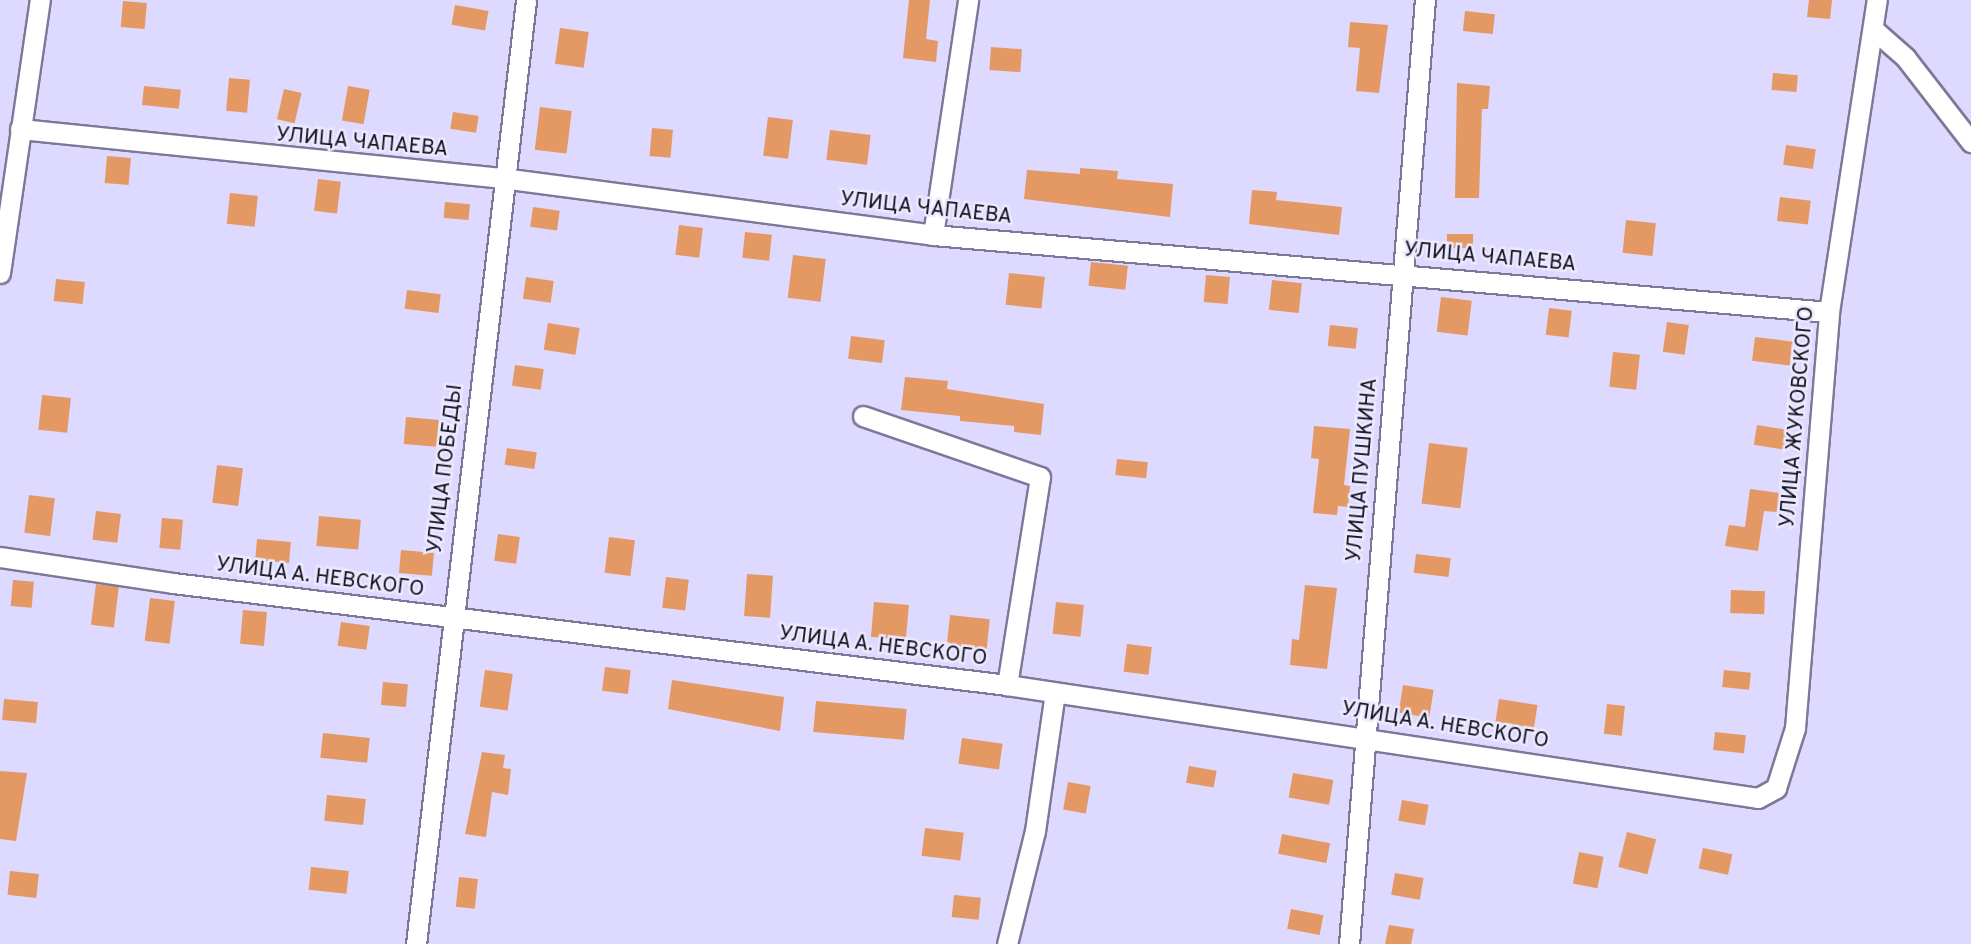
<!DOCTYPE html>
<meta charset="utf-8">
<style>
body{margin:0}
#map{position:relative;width:1971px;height:944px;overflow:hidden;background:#ded9fe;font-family:Overpass,sans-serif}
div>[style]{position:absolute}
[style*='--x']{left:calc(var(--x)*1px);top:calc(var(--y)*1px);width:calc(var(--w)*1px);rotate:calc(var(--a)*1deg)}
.building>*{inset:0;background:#e49863;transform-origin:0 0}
.roads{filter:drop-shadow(2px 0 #7d7899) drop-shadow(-2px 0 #7d7899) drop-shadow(0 2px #7d7899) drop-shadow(0 -2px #7d7899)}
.minor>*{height:19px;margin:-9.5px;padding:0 9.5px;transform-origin:9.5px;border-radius:9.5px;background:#fff}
span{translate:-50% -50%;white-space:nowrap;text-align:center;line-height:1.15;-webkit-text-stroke:5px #ebe9ff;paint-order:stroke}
.street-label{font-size:21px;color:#110f1b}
</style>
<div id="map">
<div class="building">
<i style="clip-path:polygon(909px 0,930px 0,926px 39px,938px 41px,936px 62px,903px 58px)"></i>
<i style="clip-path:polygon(1809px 0,1832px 0,1830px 19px,1807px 17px)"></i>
<i style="left:123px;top:1px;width:24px;height:26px;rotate:5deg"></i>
<i style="left:455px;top:5px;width:34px;height:20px;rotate:10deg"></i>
<i style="left:1465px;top:11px;width:30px;height:20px;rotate:6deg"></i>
<i style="clip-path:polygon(1350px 22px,1388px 25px,1379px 93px,1356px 91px,1360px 48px,1348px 47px)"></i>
<i style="left:560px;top:28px;width:29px;height:36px;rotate:8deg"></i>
<i style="left:991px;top:47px;width:31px;height:23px;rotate:4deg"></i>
<i style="left:1773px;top:73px;width:25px;height:17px;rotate:5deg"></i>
<i style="left:229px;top:78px;width:21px;height:33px;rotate:5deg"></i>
<i style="clip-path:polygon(1457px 83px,1490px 86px,1488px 109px,1482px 109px,1479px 198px,1455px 198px)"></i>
<i style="left:144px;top:86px;width:37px;height:19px;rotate:6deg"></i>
<i style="left:348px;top:86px;width:22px;height:35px;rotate:10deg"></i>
<i style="left:284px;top:89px;width:18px;height:31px;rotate:13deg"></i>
<i style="left:540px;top:107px;width:32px;height:43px;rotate:7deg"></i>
<i style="left:453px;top:112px;width:26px;height:17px;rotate:9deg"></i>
<i style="left:768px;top:117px;width:25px;height:39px;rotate:7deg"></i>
<i style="left:652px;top:128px;width:21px;height:28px;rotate:5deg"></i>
<i style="left:830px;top:130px;width:41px;height:30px;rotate:7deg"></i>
<i style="left:1786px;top:145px;width:30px;height:20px;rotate:8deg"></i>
<i style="left:107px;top:156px;width:24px;height:27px;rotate:5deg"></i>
<i style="clip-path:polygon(1080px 168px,1118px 171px,1117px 179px,1173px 184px,1170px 217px,1024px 199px,1027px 170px,1080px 174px)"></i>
<i style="left:318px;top:179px;width:23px;height:32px;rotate:7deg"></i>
<i style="clip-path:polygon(1252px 190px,1277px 192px,1276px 200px,1342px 207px,1339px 235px,1249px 224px)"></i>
<i style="left:230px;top:193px;width:28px;height:31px;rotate:6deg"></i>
<i style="left:1780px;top:197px;width:31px;height:24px;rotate:7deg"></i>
<i style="left:445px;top:202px;width:25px;height:16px;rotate:5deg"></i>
<i style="left:533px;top:207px;width:27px;height:20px;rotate:8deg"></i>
<i style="left:1626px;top:220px;width:30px;height:33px;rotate:6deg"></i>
<i style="left:679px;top:225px;width:24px;height:30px;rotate:7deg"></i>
<i style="left:745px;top:232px;width:27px;height:26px;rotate:6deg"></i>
<i style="left:1447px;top:234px;width:26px;height:14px"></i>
<i style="left:793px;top:255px;width:33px;height:43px;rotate:7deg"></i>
<i style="left:1091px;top:262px;width:37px;height:24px;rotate:6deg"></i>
<i style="left:1009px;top:273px;width:36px;height:32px;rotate:6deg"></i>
<i style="left:1206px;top:275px;width:24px;height:27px;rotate:5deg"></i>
<i style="left:526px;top:277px;width:28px;height:22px;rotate:8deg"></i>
<i style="left:56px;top:279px;width:29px;height:22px;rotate:6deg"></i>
<i style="left:1272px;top:280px;width:30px;height:30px;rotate:6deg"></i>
<i style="left:407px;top:290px;width:34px;height:19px;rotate:7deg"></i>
<i style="left:1441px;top:297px;width:31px;height:35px;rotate:7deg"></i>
<i style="left:1549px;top:308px;width:23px;height:27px;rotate:7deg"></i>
<i style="left:1667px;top:322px;width:22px;height:30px;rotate:8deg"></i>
<i style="left:548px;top:323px;width:32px;height:27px;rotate:9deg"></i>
<i style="left:1330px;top:325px;width:28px;height:21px;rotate:6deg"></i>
<i style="left:851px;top:336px;width:34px;height:23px;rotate:7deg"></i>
<i style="left:1755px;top:337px;width:38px;height:24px;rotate:7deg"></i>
<i style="left:1613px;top:352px;width:27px;height:35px;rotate:6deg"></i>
<i style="left:515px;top:365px;width:29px;height:21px;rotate:8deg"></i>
<i style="clip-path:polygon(905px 377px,948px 381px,947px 389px,1044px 404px,1041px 435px,1014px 432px,1014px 426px,960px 421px,960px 416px,901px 410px)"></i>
<i style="left:42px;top:395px;width:29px;height:35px;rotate:6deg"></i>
<i style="left:406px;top:417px;width:33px;height:27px;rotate:5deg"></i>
<i style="left:1757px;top:425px;width:32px;height:20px;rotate:9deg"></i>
<i style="clip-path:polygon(1314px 426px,1350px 429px,1344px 485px,1350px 486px,1348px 507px,1338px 506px,1337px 515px,1313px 513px,1319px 459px,1311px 458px)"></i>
<i style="left:1429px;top:443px;width:39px;height:61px;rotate:7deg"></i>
<i style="left:507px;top:448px;width:30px;height:17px;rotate:8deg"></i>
<i style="left:1117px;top:459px;width:31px;height:16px;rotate:6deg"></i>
<i style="left:217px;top:465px;width:26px;height:38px;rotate:7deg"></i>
<i style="clip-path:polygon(1750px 489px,1780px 493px,1777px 512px,1764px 511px,1758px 551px,1725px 546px,1729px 525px,1745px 527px)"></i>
<i style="left:29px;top:495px;width:26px;height:38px;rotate:7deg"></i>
<i style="left:96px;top:511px;width:25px;height:29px;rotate:7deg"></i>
<i style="left:319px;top:516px;width:42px;height:30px;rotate:5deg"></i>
<i style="left:162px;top:518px;width:21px;height:30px;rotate:5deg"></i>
<i style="left:498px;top:534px;width:22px;height:27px;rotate:8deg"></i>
<i style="left:609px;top:537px;width:26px;height:36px;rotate:7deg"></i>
<i style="left:257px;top:539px;width:34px;height:21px;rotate:5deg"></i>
<i style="left:401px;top:550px;width:33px;height:23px;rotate:5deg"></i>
<i style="left:1416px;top:554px;width:35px;height:19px;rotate:7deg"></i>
<i style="left:747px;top:574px;width:26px;height:42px;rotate:4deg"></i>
<i style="left:666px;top:577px;width:23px;height:31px;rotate:7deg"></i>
<i style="left:13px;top:580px;width:21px;height:26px;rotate:5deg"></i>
<i style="left:96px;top:584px;width:23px;height:41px;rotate:7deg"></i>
<i style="clip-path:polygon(1305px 585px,1337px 588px,1327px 669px,1290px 665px,1292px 639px,1299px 640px)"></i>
<i style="left:1731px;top:590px;width:34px;height:23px;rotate:2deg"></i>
<i style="left:150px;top:598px;width:25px;height:43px;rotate:7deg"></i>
<i style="left:874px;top:602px;width:35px;height:35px;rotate:5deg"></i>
<i style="left:1056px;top:602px;width:28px;height:32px;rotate:6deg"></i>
<i style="left:243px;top:610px;width:24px;height:34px;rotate:5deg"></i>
<i style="left:950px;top:615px;width:40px;height:30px;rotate:6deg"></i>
<i style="left:341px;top:622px;width:29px;height:24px;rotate:8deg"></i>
<i style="left:1127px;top:644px;width:25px;height:28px;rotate:7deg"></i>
<i style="left:605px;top:667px;width:26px;height:24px;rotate:7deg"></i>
<i style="left:485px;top:670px;width:28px;height:37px;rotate:8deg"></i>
<i style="left:1724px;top:670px;width:27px;height:17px;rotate:6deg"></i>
<i style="clip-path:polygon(672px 680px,784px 697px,780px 731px,668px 709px)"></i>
<i style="left:383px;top:682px;width:25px;height:23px;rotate:5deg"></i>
<i style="left:1403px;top:685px;width:31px;height:28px;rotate:9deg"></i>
<i style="left:4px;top:699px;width:34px;height:21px;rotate:5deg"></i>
<i style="left:1499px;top:699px;width:39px;height:23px;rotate:9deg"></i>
<i style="left:816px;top:701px;width:91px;height:31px;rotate:5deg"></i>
<i style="left:1607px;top:704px;width:18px;height:30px;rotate:6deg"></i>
<i style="left:1715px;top:732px;width:31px;height:18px;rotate:6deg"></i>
<i style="left:323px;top:733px;width:47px;height:25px;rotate:6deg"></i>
<i style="left:962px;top:738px;width:41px;height:26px;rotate:8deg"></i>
<i style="clip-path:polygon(482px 752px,505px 755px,503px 768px,511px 769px,508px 795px,492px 792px,486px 837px,465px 834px)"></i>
<i style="left:1189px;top:766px;width:28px;height:17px;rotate:10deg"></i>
<i style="clip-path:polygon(0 771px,27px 773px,16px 841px,0 839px)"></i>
<i style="left:1293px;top:773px;width:41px;height:25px;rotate:10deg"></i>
<i style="left:1068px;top:782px;width:23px;height:28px;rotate:10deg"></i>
<i style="left:327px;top:795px;width:39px;height:26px;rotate:6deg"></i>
<i style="left:1402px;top:800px;width:27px;height:21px;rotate:10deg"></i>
<i style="left:925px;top:828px;width:39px;height:28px;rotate:7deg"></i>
<i style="left:1627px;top:832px;width:30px;height:36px;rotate:14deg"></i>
<i style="left:1282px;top:834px;width:49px;height:20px;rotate:11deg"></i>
<i style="left:1703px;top:848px;width:30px;height:21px;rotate:12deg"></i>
<i style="left:1579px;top:852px;width:25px;height:32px;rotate:11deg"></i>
<i style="left:311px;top:867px;width:38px;height:23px;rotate:6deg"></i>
<i style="left:10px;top:871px;width:29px;height:24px;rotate:6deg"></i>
<i style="left:1395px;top:873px;width:29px;height:22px;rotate:10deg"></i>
<i style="left:459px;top:877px;width:19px;height:30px;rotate:6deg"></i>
<i style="left:954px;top:895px;width:27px;height:22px;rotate:6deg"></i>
<i style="left:1291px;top:909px;width:33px;height:20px;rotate:11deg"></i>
<i style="clip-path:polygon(1389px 925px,1414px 929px,1411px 944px,1385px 944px)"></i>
</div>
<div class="roads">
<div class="minor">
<i style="--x:1873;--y:29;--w:43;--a:41.2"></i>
<i style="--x:1905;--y:57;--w:108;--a:52.2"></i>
<i style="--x:20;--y:129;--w:484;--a:5.8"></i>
<i style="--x:502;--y:178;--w:435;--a:7.5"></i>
<i style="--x:933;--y:235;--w:899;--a:4.91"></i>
<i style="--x:933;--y:235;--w:238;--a:-81.5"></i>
<i style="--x:0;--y:273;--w:276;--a:-81.7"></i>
<i style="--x:863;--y:416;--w:187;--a:19"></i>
<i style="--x:1040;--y:477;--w:211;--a:99"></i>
<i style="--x:0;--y:557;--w:175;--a:8.5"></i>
<i style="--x:173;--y:583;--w:840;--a:6.97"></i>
<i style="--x:1007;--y:685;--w:759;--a:8.56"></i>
<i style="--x:1758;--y:798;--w:21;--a:-29"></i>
<i style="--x:1776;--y:788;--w:63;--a:-72.4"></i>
<i style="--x:1795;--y:728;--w:417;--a:-85.3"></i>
<i style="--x:1829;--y:312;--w:316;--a:-81.3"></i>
<i style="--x:416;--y:944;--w:950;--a:-83.35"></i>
<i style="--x:1007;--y:944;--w:116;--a:-76.1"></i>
<i style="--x:1035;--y:831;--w:139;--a:-81.8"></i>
<i style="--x:1349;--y:944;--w:947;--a:-85.4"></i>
</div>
</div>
<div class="street-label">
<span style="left:362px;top:143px;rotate:5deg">УЛИЦА ЧАПАЕВА</span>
<span style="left:926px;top:209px;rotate:6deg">УЛИЦА ЧАПАЕВА</span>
<span style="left:1490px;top:258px;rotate:5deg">УЛИЦА ЧАПАЕВА</span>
<span style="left:1798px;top:417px;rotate:-85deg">УЛИЦА ЖУКОВСКОГО</span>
<span style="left:446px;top:469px;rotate:-83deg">УЛИЦА ПОБЕДЫ</span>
<span style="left:1363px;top:470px;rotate:-85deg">УЛИЦА ПУШКИНА</span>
<span style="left:320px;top:578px;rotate:7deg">УЛИЦА А. НЕВСКОГО</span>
<span style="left:883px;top:647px;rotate:7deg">УЛИЦА А. НЕВСКОГО</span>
<span style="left:1445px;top:726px;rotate:9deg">УЛИЦА А. НЕВСКОГО</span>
</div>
</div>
